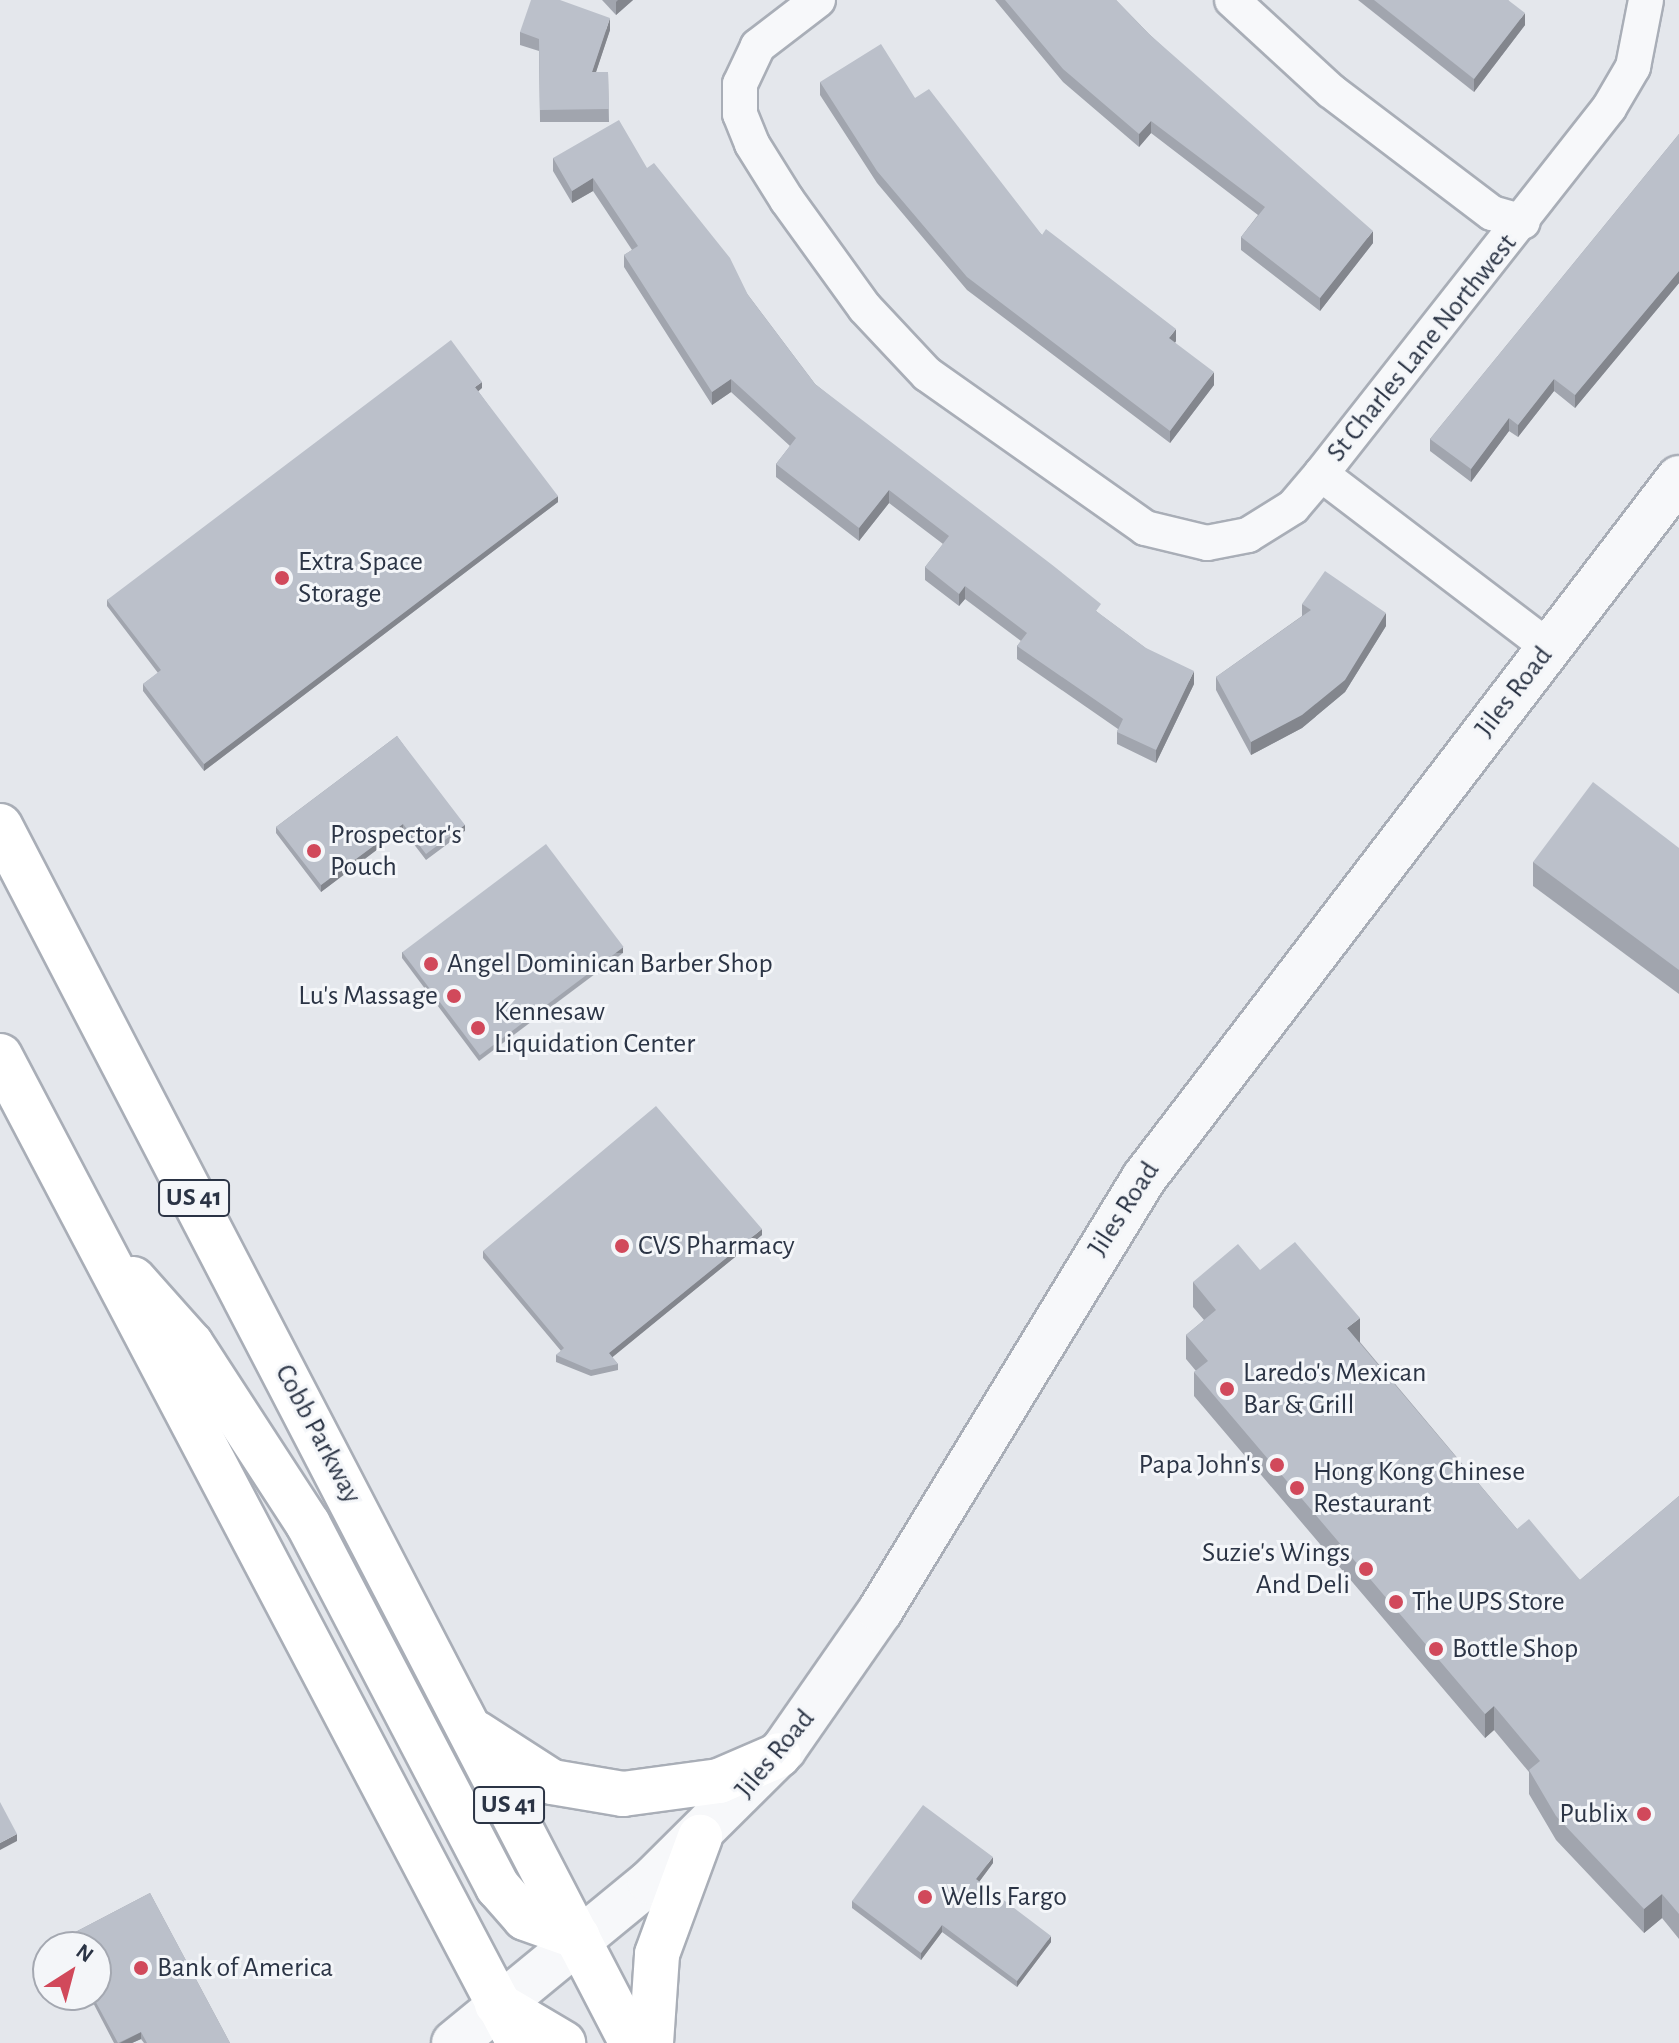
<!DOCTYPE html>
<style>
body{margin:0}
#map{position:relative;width:1679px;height:2043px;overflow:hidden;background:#e4e7ec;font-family:"Alegreya Sans",sans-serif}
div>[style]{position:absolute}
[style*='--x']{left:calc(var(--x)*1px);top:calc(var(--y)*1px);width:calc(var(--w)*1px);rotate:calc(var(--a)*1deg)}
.roads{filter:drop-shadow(2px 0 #a9aeb7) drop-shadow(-2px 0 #a9aeb7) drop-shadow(0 2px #a9aeb7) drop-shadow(0 -2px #a9aeb7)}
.minor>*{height:34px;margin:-17px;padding:0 17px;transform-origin:17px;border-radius:17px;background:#f7f8fa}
.tertiary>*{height:44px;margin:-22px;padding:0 22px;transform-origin:22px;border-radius:22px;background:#f7f8fa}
.primary>*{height:44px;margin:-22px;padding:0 22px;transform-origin:22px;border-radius:22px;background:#fff}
.wall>*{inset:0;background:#a1a5ae}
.shaded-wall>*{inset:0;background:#83868d;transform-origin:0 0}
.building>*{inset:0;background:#bbc0ca;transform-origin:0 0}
.dots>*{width:22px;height:22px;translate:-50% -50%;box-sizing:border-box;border:4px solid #f4f6f9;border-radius:50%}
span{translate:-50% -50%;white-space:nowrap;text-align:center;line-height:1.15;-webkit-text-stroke:6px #f4f6f9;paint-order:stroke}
.shield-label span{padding:2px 6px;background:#f4f6f9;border:2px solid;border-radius:6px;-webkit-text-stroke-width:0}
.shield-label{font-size:26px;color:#2b3445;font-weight:700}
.street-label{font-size:28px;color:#2b3445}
.poi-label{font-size:28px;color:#2b3445}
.left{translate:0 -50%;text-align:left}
.right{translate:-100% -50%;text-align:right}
.north{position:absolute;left:32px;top:1931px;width:80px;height:80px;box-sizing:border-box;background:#f4f6f9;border:2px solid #a4a8b1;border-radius:50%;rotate:36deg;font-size:22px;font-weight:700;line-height:32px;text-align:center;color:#2b3445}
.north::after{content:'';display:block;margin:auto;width:28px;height:36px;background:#d1495b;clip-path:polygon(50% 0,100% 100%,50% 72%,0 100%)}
</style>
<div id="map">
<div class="roads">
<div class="minor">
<i style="--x:818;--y:0;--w:76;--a:142.5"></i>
<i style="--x:758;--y:46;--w:42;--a:115.3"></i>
<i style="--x:740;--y:84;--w:30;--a:90"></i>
<i style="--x:740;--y:114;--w:32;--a:68"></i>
<i style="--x:752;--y:144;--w:66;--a:58"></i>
<i style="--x:787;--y:200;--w:133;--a:54.2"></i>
<i style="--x:865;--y:308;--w:91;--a:46.8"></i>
<i style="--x:927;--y:374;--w:267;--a:35.2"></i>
<i style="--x:1145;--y:528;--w:64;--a:13.6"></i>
<i style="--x:1207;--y:543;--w:42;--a:-11"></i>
<i style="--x:1248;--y:535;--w:53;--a:-31.9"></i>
<i style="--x:1293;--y:507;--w:43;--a:-49.7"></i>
<i style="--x:1321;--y:474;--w:466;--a:-51.8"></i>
<i style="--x:1609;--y:108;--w:48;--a:-59.7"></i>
<i style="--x:1633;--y:67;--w:68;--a:-79"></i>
<i style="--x:1232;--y:0;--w:134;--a:42.6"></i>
<i style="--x:1331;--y:91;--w:202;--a:37.2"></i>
<i style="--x:1492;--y:213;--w:32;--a:16"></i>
<i style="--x:1321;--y:474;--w:285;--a:37.3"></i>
</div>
<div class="tertiary">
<i style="--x:454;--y:2043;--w:254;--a:-39.4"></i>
<i style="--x:650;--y:1882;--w:189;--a:-44.8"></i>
<i style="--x:784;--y:1749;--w:168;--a:-55.2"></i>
<i style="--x:880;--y:1611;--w:507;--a:-58.63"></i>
<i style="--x:1144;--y:1178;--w:881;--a:-52.61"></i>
</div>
<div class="primary">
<i style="--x:0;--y:826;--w:1371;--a:62.56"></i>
<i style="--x:0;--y:1056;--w:1115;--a:62.26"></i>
<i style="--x:133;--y:1279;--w:87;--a:48.3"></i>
<i style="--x:191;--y:1344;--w:215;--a:57"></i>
<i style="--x:308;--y:1524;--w:410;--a:62.4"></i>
<i style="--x:498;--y:1887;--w:41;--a:48.9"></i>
<i style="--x:525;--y:1918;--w:56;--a:19.7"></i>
<i style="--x:476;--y:1733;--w:90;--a:32.8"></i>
<i style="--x:552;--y:1782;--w:72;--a:9.6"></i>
<i style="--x:623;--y:1794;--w:97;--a:-7.7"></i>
<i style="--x:719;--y:1781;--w:65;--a:-23.4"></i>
<i style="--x:497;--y:2004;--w:77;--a:30.6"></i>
<i style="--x:651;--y:2043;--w:89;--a:-86.1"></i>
<i style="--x:657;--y:1954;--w:125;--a:-69.8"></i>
</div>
</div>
<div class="wall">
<i style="clip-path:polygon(602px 0,633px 0,616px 15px)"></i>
<i style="clip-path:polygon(995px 0,1116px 0,1149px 34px,1373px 243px,1320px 311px,1241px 250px,1241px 237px,1258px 215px,1151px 133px,1139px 147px,1063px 82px)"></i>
<i style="clip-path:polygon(1358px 0,1508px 0,1525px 25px,1474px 92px)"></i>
<i style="clip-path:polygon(610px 30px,596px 72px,608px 72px,609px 122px,540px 122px,539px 51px,520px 45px,520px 32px)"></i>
<i style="clip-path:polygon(820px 82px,915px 98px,1042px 235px,1176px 341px,1175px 343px,1214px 385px,1170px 443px,967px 290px,877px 183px,820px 95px)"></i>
<i style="clip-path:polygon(1679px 134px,1679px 283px,1575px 408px,1554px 391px,1518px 437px,1509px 431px,1471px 482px,1430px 451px,1430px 439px)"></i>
<i style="clip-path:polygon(553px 158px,647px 168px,748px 295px,815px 384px,1101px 615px,1194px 684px,1156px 763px,1117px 744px,1117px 732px,1118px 729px,1017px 659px,1017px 646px,1021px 641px,965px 599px,959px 606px,925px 580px,925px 567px,943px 544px,889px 503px,859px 541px,776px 477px,776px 464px,790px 446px,731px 392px,712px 405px,624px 267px,624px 255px,632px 250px,593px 191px,572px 203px,553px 171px)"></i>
<i style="clip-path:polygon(482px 388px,478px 391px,558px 502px,204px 771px,143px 691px,143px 684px,158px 673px,107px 606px,107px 600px)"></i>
<i style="clip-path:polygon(1302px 604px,1386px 626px,1345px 692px,1302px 728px,1251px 755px,1216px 690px,1216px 677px,1302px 616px)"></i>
<i style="clip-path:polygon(397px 736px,465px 831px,426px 860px,403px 830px,321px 892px,276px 833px,276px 827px)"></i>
<i style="clip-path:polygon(1679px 848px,1679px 994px,1533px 886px,1533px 862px)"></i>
<i style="clip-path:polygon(402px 952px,623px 953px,479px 1061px,402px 958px)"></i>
<i style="clip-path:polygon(762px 1235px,612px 1357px,618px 1364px,618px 1370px,591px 1376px,556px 1362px,556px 1355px,561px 1351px,483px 1258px,483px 1251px)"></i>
<i style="clip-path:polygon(1260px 1270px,1360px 1342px,1517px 1529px,1580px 1580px,1679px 1496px,1679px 1939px,1662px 1918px,1644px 1933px,1556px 1840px,1529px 1794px,1529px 1772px,1494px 1730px,1485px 1738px,1194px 1396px,1194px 1372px,1196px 1371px,1186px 1359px,1186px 1335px,1204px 1320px,1193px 1307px,1193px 1282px)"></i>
<i style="clip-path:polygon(993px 1863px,979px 1882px,1051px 1942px,1017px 1987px,942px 1932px,921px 1960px,852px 1908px,852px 1901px)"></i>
<i style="clip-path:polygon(150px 1893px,230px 2043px,144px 2043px,141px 2039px,132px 2043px,114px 2043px,89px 1995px,96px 1995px,96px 1947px,63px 1947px,62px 1945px,62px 1939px)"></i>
</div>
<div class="shaded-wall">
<i style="clip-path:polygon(618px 0,633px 0,616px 15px,616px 2px)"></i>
<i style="clip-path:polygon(1525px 13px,1525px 25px,1474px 92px,1474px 79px)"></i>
<i style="clip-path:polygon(610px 18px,610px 30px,592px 84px,592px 72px)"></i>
<i style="clip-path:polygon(1151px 121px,1151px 133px,1139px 147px,1139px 134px)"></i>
<i style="clip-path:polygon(593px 178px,593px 191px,572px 203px,572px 191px)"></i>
<i style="clip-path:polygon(1373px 231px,1373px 243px,1320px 311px,1320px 298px)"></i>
<i style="clip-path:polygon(1679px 271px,1679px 283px,1575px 408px,1575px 395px)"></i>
<i style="clip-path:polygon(1176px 329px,1176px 341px,1169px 351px,1169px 338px)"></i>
<i style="clip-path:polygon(1214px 372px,1214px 385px,1170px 443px,1170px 431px)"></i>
<i style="clip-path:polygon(731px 379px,731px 392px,712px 405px,712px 392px)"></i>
<i style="clip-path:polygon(1554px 379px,1554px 391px,1518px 437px,1518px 425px)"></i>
<i style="clip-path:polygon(482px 382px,482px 388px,475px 394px,475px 387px)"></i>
<i style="clip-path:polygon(1509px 418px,1509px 431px,1471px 482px,1471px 469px)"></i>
<i style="clip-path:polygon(889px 490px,889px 503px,859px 541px,859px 528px)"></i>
<i style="clip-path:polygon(558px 496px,558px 502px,204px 771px,204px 764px)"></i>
<i style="clip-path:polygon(965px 586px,965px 599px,959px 606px,959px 594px)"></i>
<i style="clip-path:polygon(1386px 613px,1386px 626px,1345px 692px,1302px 728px,1251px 755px,1251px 742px)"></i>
<i style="clip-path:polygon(1194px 671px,1194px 684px,1156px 763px,1156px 750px)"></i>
<i style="clip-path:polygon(403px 824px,403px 830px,321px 892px,321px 885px)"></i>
<i style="left:465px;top:825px;width:6px;height:49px;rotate:90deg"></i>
<i style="left:623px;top:947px;width:6px;height:180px;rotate:90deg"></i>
<i style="clip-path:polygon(762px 1229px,762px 1235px,609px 1360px,609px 1353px)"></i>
<i style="clip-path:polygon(1360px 1318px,1360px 1342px,1347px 1353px,1347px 1328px)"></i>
<i style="clip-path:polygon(1494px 1706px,1494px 1730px,1485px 1738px,1485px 1714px)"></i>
<i style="clip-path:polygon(17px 1834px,17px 1841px,0 1850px,0 1843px)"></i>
<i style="clip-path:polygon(993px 1857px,993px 1863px,976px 1886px,976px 1879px)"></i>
<i style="clip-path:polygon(1662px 1894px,1662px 1918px,1644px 1933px,1644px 1909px)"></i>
<i style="clip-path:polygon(942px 1925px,942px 1932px,921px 1960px,921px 1953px)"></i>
<i style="clip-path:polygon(1051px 1936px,1051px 1942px,1017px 1987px,1017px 1981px)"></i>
<i style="clip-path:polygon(141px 2032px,141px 2039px,132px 2043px,120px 2043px)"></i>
</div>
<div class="building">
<i style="clip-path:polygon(531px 0,560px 0,610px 18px,592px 72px,608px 72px,609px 109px,540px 110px,539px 39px,520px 32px)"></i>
<i style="clip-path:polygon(1005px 0,1116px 0,1149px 34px,1373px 231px,1320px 298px,1241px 237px,1265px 207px,1151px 121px,1139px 134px,1063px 69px)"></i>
<i style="clip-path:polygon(1374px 0,1508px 0,1525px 13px,1474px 79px)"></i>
<i style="clip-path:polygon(881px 44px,915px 98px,929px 89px,1042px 235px,1046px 229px,1176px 329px,1169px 338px,1214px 372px,1170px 431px,967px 277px,877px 171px,820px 82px)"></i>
<i style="clip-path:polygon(619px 120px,647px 168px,654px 163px,730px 258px,748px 295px,815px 384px,1051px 564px,1101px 604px,1096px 611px,1146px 648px,1194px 671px,1156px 750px,1117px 732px,1123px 719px,1017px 646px,1027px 633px,965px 586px,959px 594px,925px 567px,949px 536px,889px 490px,859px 528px,776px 464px,796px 438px,731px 379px,712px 392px,624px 255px,638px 246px,593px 178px,572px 191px,553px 158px)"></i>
<i style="clip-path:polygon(1679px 134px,1679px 271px,1575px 395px,1554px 379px,1518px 425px,1509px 418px,1471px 469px,1430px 439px)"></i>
<i style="clip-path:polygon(451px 340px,482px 382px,475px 387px,558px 496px,204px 764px,143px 684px,161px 670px,107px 600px)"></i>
<i style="clip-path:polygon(1325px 571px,1386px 613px,1345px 680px,1302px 715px,1251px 742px,1216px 677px,1311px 610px,1302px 604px)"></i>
<i style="clip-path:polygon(397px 736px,465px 825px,426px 854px,403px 824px,321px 885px,276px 827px)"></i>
<i style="clip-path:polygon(1593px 782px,1679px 848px,1679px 970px,1533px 862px)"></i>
<i style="left:546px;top:844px;width:129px;height:180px;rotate:53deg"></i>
<i style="clip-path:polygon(656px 1106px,762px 1229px,609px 1353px,618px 1364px,591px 1370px,556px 1355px,564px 1348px,483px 1251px)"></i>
<i style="clip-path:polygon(1295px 1242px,1360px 1318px,1347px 1328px,1517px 1529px,1529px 1519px,1580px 1580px,1679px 1496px,1679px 1914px,1662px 1894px,1644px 1909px,1556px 1816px,1529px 1770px,1540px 1761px,1494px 1706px,1485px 1714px,1194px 1372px,1208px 1361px,1186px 1335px,1216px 1310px,1193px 1282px,1238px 1244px,1260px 1270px)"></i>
<i style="clip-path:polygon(0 1802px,17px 1834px,0 1843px)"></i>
<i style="clip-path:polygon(923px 1805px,993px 1857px,976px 1879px,1051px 1936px,1017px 1981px,942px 1925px,921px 1953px,852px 1901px)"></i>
<i style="clip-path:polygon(150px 1893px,230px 2043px,147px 2043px,141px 2032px,118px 2043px,92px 1995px,96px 1995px,96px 1947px,66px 1947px,62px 1939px)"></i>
</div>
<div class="dots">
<i style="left:282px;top:578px;background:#d1495b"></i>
<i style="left:314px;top:851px;background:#d1495b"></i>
<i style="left:431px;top:964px;background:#d1495b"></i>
<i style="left:454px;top:996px;background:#d1495b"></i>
<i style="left:478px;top:1028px;background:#d1495b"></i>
<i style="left:622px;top:1246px;background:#d1495b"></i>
<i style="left:1227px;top:1389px;background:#d1495b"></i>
<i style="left:1277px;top:1465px;background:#d1495b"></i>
<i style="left:1297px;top:1488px;background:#d1495b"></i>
<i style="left:1366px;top:1569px;background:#d1495b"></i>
<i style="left:1396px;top:1602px;background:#d1495b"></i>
<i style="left:1436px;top:1649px;background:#d1495b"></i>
<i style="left:1644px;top:1814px;background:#d1495b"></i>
<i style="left:925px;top:1897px;background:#d1495b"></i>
<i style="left:141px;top:1968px;background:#d1495b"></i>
</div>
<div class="shield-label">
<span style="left:194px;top:1198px">US 41</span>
<span style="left:509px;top:1805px">US 41</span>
</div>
<div class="street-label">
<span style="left:1422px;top:348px;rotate:-51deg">St Charles Lane Northwest</span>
<span style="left:1514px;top:692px;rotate:-52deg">Jiles Road</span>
<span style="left:1124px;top:1209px;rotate:-57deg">Jiles Road</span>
<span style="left:318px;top:1434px;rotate:62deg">Cobb Parkway</span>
<span style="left:775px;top:1754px;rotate:-50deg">Jiles Road</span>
</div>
<div class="poi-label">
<span class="left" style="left:298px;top:578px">Extra Space<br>Storage</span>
<span class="left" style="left:330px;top:851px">Prospector's<br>Pouch</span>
<span class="left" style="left:447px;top:964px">Angel Dominican Barber Shop</span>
<span class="right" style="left:438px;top:996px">Lu's Massage</span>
<span class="left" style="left:494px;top:1028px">Kennesaw<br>Liquidation Center</span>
<span class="left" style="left:638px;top:1246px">CVS Pharmacy</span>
<span class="left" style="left:1243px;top:1389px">Laredo's Mexican<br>Bar &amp; Grill</span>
<span class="right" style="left:1261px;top:1465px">Papa John's</span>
<span class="left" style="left:1313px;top:1488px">Hong Kong Chinese<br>Restaurant</span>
<span class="right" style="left:1350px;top:1569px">Suzie's Wings<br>And Deli</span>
<span class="left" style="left:1412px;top:1602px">The UPS Store</span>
<span class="left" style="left:1452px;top:1649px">Bottle Shop</span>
<span class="right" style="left:1628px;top:1814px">Publix</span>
<span class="left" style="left:941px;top:1897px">Wells Fargo</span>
<span class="left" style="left:157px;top:1968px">Bank of America</span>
</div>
<div class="north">N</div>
</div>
